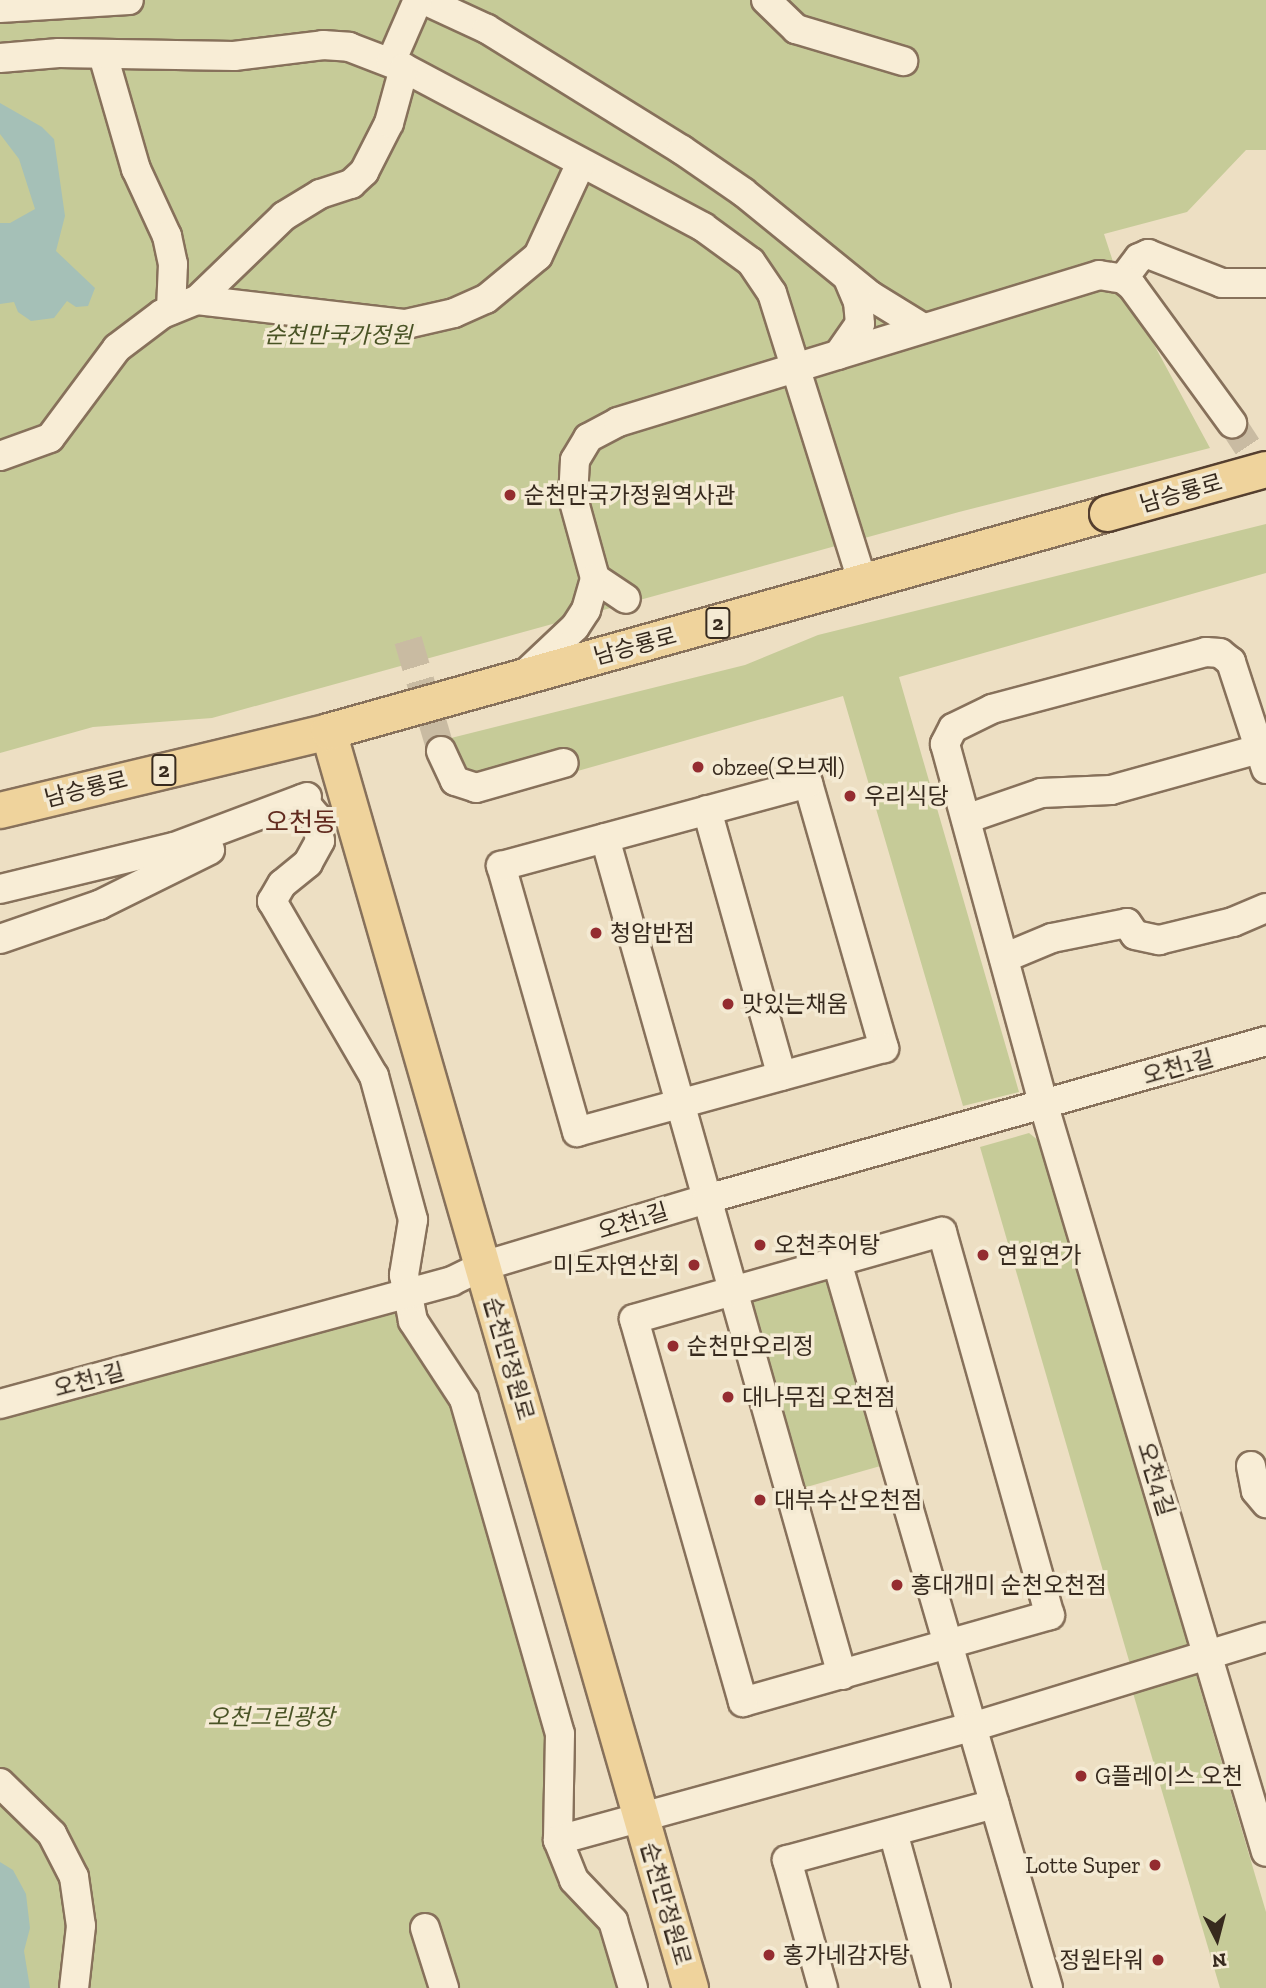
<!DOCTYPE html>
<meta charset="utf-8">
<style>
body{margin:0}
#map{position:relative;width:1266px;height:1988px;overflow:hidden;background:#eddfc3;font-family:"Zilla Slab","Noto Sans KR",serif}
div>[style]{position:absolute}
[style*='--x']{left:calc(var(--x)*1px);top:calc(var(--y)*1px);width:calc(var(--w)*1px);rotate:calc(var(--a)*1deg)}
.green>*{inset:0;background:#c6cb98}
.water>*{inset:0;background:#a5c0b7}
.minor-tunnel>*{height:28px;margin-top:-14px;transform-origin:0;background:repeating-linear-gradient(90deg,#c9bba2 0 28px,transparent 0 42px)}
.roads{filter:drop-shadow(2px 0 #87715b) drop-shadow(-2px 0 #87715b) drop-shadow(0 2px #87715b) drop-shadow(0 -2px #87715b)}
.minor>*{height:28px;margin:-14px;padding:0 14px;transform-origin:14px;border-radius:14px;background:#f8edd6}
.major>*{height:35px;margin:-17.5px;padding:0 17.5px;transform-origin:17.5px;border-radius:17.5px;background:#efd39c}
.bridges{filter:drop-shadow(2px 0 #553f2f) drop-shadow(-2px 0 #553f2f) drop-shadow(0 2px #553f2f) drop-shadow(0 -2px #553f2f)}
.major-bridge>*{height:35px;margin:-17.5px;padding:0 17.5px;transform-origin:17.5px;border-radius:17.5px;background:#efd39c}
.dots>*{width:19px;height:19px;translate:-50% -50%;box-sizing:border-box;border:4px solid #f4ead3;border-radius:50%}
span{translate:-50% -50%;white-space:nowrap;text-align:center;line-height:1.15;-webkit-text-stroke:7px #f4ead3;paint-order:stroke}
.shield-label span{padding:2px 5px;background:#f4ead3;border:2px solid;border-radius:5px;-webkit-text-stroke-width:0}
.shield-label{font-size:21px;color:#372a1e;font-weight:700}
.park-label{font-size:23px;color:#495325;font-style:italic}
.street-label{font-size:23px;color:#372a1e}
.poi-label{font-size:23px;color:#372a1e}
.left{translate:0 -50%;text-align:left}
.right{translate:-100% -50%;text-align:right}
.quarter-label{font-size:26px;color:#622b1f}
.north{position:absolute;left:1182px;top:1904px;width:70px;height:70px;-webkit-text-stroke:5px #f4ead3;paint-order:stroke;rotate:174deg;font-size:19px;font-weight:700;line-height:28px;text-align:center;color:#372a1e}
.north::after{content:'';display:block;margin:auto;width:24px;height:32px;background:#372a1e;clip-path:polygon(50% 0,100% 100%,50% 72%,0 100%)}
</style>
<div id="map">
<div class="green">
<i style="clip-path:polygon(0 0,1266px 0,1266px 150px,1246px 150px,1187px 212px,1104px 234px,1119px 280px,1210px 448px,959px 512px,212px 718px,93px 727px,0 753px)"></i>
<i style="clip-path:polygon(1266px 524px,1266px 573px,899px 677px,1019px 1092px,963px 1106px,843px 696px,567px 774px,468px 772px,451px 738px,745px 665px,818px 635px)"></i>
<i style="clip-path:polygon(1029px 1133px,1048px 1148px,1192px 1646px,1130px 1664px,980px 1147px)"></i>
<i style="clip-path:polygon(817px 1275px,833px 1282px,884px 1465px,803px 1488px,749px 1294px)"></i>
<i style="clip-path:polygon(404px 1311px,441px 1369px,555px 1727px,551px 1791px,629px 1988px,0 1988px,0 1419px)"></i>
<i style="clip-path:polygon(1196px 1675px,1266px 1912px,1266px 1988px,1220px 1988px,1133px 1693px)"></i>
</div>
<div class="water">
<i style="clip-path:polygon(0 103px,42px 127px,54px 139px,65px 216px,56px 251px,95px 288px,88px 306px,76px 307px,67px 301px,54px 318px,31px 321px,18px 312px,14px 302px,0 304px,0 223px,10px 223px,35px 209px,19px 159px,0 134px)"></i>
<i style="clip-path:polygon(0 1862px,13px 1870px,26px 1894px,30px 1928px,24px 1951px,30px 1988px,0 1988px)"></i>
</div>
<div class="minor-tunnel">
<i style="--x:1232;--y:423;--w:62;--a:56.8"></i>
<i style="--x:408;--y:640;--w:116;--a:73.4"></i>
</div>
<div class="roads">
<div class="minor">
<i style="--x:424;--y:0;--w:69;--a:24.7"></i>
<i style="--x:487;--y:29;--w:229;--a:31.8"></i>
<i style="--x:682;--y:150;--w:74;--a:34.5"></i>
<i style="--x:743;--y:192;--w:165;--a:39.1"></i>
<i style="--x:871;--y:296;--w:61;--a:31.6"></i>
<i style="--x:766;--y:0;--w:42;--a:44"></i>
<i style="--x:796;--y:29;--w:112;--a:16.7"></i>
<i style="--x:0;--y:8;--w:129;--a:-3.5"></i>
<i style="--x:103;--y:55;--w:119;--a:73.9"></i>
<i style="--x:136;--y:169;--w:74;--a:65.2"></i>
<i style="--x:167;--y:236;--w:29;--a:78"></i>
<i style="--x:173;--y:264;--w:46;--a:92.5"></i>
<i style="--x:0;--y:58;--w:59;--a:-4.8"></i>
<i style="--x:59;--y:53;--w:175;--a:1"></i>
<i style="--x:234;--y:56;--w:90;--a:-7"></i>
<i style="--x:323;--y:45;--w:26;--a:4"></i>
<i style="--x:349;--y:47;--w:59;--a:20.9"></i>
<i style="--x:404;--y:68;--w:339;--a:28"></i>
<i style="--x:703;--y:227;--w:59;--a:36.1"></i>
<i style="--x:751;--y:262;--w:37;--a:56"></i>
<i style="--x:772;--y:293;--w:305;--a:72.6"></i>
<i style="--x:391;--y:62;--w:68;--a:-66.5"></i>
<i style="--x:1123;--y:279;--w:26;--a:-53"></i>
<i style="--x:1139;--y:258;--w:10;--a:-24"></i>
<i style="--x:1148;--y:254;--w:79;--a:21.4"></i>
<i style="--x:1222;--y:283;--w:44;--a:0"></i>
<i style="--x:197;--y:300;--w:121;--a:-44"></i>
<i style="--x:284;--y:216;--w:42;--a:-31.4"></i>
<i style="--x:320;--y:194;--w:33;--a:-18"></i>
<i style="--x:351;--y:184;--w:18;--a:-43"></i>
<i style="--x:364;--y:172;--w:55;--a:-63"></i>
<i style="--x:389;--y:123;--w:57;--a:-74.7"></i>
<i style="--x:838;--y:355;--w:38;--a:-55"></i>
<i style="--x:860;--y:324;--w:22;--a:-95"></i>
<i style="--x:858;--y:302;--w:26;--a:-113"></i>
<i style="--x:0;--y:456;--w:53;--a:-19.8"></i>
<i style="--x:50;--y:438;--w:112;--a:-53.3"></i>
<i style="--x:117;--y:348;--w:56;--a:-37.1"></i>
<i style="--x:162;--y:314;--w:38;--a:-22"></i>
<i style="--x:197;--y:300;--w:210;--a:6.6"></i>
<i style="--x:406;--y:324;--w:49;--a:-12.9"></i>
<i style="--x:454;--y:313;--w:35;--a:-24"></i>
<i style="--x:486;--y:299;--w:67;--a:-39.6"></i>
<i style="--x:538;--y:256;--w:102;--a:-65.2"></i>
<i style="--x:595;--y:578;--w:83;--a:-105.4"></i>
<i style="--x:573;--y:498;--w:38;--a:-87"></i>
<i style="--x:575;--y:460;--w:26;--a:-59"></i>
<i style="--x:588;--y:438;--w:34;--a:-28"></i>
<i style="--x:618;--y:422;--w:503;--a:-16.99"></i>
<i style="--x:1099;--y:275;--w:24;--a:9"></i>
<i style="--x:1123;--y:279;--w:11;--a:38"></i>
<i style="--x:1132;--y:286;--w:170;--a:53.9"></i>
<i style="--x:523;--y:676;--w:71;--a:-43.3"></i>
<i style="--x:575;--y:627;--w:20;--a:-57"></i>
<i style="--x:586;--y:610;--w:33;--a:-74"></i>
<i style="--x:595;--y:578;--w:37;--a:34"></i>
<i style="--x:441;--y:751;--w:33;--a:65"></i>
<i style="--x:455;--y:781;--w:22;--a:18"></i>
<i style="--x:476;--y:788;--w:91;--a:-15.9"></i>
<i style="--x:1266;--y:769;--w:113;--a:-108.1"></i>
<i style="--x:1231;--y:662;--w:14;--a:-141"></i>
<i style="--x:1220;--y:653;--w:14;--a:-176"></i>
<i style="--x:1206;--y:652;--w:221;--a:165.1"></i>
<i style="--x:992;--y:709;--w:43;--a:154"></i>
<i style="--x:953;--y:728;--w:18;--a:117"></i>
<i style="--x:945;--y:744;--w:375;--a:74.7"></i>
<i style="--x:1044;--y:1106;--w:778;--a:73.43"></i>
<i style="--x:808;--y:783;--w:276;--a:74"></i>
<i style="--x:884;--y:1048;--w:318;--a:164.7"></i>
<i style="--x:577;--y:1132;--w:277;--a:-105.9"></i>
<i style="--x:501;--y:866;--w:318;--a:-15.1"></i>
<i style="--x:302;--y:799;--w:22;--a:51"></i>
<i style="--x:316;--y:816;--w:25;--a:81"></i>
<i style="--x:320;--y:841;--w:25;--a:119"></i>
<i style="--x:308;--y:863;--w:33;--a:141"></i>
<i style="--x:282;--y:884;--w:20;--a:120"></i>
<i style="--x:272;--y:901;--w:203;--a:59.8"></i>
<i style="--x:374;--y:1076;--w:149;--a:74.8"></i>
<i style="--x:413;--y:1220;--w:56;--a:99.3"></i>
<i style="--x:404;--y:1275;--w:47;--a:78.9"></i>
<i style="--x:413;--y:1321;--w:93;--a:56.8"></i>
<i style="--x:464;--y:1399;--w:348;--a:74"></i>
<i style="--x:560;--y:1734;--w:106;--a:91.1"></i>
<i style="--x:558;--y:1840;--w:43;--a:68.2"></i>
<i style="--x:574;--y:1880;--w:57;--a:46.4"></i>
<i style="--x:613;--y:1921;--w:70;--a:73.4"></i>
<i style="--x:707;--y:810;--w:276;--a:74.3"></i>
<i style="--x:966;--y:819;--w:79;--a:-19.1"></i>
<i style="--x:1041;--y:793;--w:70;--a:-2.5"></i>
<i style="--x:1111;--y:790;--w:161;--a:-15.5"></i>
<i style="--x:605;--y:838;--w:870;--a:74.19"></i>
<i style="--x:0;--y:889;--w:179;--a:-13.6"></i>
<i style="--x:174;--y:847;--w:142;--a:-20.6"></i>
<i style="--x:0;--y:939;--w:105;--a:-19"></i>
<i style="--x:99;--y:905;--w:124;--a:-26.4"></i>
<i style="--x:1004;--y:958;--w:52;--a:-22.6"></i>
<i style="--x:1052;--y:938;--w:76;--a:-11.3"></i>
<i style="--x:1127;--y:923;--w:14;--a:56"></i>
<i style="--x:1135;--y:935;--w:25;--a:12"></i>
<i style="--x:1159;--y:940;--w:76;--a:-13.7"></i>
<i style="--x:1233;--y:922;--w:36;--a:-23"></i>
<i style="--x:942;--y:1232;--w:398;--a:74.3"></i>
<i style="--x:1050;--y:1615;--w:319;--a:164.2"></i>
<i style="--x:743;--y:1702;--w:398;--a:-105.9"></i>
<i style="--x:634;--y:1319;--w:320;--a:-15.8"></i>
<i style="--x:837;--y:1262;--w:756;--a:73.79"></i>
<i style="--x:0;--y:1404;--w:468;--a:-15.2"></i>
<i style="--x:452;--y:1281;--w:34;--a:-26"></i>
<i style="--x:483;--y:1266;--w:234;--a:-16.7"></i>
<i style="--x:707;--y:1199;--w:581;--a:-15.78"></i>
<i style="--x:1251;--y:1466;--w:25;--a:79"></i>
<i style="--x:1256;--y:1491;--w:16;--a:50"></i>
<i style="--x:0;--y:1783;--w:73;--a:44.4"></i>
<i style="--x:52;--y:1834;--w:48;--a:62.9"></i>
<i style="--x:74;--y:1877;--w:49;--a:81.9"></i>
<i style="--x:81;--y:1926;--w:62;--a:96.4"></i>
<i style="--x:893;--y:1832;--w:162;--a:74.6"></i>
<i style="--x:558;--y:1840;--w:429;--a:-15.3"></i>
<i style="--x:972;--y:1727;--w:307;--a:-17"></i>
<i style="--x:425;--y:1928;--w:63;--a:72.4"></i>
<i style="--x:823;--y:1988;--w:133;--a:-105.7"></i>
<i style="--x:787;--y:1860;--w:215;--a:-15.1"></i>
</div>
<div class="major">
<i style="--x:328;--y:731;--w:1308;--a:73.93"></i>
<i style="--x:0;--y:810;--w:337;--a:-13.5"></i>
<i style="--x:328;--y:731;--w:809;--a:-15.63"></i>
</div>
</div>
<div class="bridges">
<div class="major-bridge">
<i style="--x:1107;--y:513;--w:165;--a:-15.5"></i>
</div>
</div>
<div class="dots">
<i style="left:510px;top:495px;background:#942c30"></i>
<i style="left:698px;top:767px;background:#942c30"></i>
<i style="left:850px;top:796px;background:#942c30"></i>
<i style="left:596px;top:933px;background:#942c30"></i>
<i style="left:728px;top:1004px;background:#942c30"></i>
<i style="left:760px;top:1245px;background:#942c30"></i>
<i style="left:983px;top:1255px;background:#942c30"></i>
<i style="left:694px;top:1265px;background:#942c30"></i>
<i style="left:673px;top:1346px;background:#942c30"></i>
<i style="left:728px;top:1397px;background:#942c30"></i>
<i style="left:760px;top:1500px;background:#942c30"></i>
<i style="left:897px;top:1585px;background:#942c30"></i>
<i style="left:1081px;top:1776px;background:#942c30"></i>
<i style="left:1155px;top:1865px;background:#942c30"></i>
<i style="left:769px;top:1955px;background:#942c30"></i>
<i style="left:1158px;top:1960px;background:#942c30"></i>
</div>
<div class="shield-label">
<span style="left:718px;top:623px">2</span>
<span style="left:164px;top:770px">2</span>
</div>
<div class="park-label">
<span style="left:338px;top:335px">순천만국가정원</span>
<span style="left:271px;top:1717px">오천그린광장</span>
</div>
<div class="street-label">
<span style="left:1181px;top:493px;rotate:-16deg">남승룡로</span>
<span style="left:635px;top:646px;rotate:-15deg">남승룡로</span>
<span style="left:86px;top:789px;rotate:-14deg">남승룡로</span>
<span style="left:1178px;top:1067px;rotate:-16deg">오천1길</span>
<span style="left:633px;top:1221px;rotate:-17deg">오천1길</span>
<span style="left:509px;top:1359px;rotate:74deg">순천만정원로</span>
<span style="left:89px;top:1380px;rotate:-15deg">오천1길</span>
<span style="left:1156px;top:1479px;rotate:73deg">오천4길</span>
<span style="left:666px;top:1904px;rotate:74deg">순천만정원로</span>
</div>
<div class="poi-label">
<span class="left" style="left:524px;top:495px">순천만국가정원역사관</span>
<span class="left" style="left:712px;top:767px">obzee(오브제)</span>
<span class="left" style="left:864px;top:796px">우리식당</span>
<span class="left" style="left:610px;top:933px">청암반점</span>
<span class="left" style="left:742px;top:1004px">맛있는채움</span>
<span class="left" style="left:774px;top:1245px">오천추어탕</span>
<span class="left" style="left:997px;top:1255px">연잎연가</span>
<span class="right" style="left:680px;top:1265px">미도자연산회</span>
<span class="left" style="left:687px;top:1346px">순천만오리정</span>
<span class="left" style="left:742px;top:1397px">대나무집 오천점</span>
<span class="left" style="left:774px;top:1500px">대부수산오천점</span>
<span class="left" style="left:911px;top:1585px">홍대개미 순천오천점</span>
<span class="left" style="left:1095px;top:1776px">G플레이스 오천</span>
<span class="right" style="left:1141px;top:1865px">Lotte Super</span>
<span class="left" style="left:783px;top:1955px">홍가네감자탕</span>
<span class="right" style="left:1144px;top:1960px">정원타워</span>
</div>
<div class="quarter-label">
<span style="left:301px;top:823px">오천동</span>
</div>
<div class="north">N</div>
</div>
